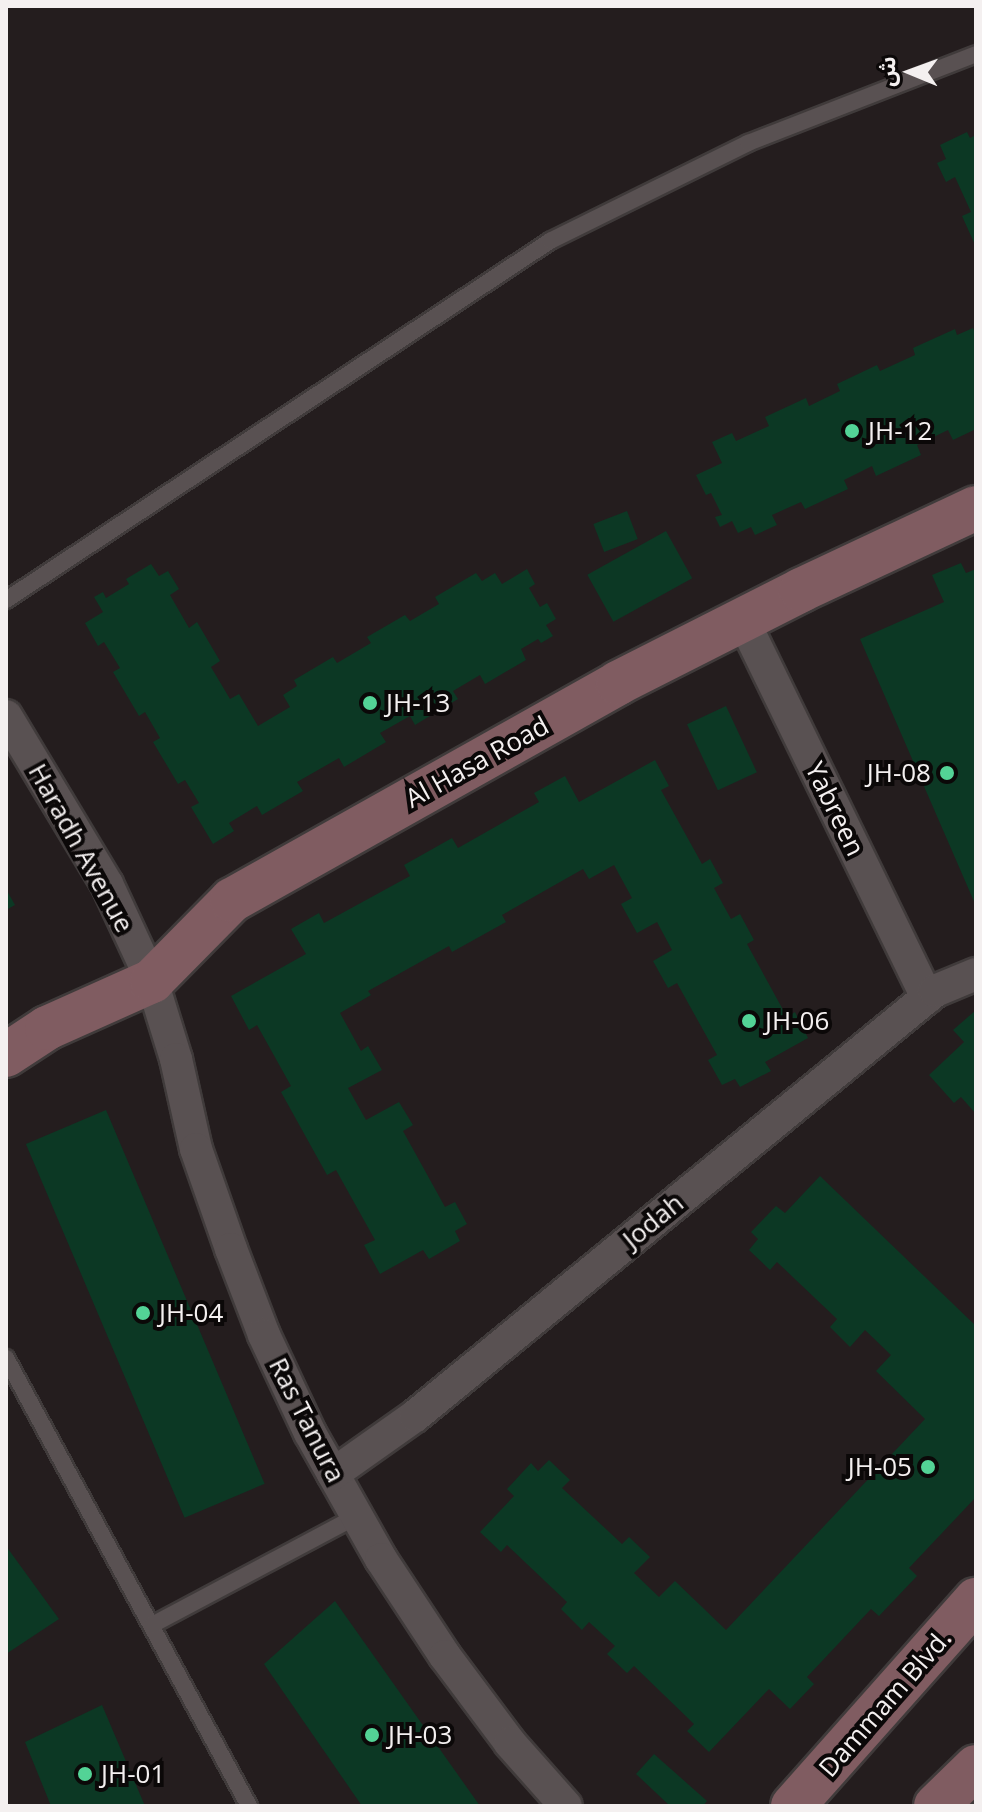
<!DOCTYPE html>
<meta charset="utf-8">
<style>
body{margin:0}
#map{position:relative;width:982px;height:1812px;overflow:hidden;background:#241d1e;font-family:"Open Sans","Noto Sans Arabic",sans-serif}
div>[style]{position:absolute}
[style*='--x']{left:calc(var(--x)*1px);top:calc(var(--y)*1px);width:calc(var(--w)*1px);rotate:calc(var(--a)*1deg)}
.building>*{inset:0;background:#0c3824;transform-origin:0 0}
.roads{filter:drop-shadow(2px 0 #403b3b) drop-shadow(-2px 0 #403b3b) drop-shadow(0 2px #403b3b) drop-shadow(0 -2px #403b3b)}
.lane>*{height:16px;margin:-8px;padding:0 8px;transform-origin:8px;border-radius:8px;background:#595152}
.street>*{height:32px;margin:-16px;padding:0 16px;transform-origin:16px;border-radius:16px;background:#595152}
.secondary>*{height:44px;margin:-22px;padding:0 22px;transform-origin:22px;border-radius:22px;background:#805c61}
.dots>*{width:22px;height:22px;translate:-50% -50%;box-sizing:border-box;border:4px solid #0b0808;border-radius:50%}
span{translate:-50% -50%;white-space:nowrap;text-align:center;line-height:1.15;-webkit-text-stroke:8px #0b0808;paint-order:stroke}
.poi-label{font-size:26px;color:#f4f0f0}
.left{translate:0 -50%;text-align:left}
.right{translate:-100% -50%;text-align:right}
.street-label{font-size:26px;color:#f4f0f0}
.frame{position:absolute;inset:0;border:8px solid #f4f0f0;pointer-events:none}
.north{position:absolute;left:870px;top:32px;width:80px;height:80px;-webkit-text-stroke:6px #0b0808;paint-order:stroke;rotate:271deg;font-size:22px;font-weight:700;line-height:32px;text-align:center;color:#f4f0f0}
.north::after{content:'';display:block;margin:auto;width:28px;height:36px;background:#f4f0f0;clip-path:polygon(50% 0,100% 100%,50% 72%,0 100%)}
</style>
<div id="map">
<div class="building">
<i style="clip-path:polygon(967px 132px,970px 138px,976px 135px,976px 247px,962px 216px,971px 212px,955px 177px,946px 182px,937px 163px,946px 159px,940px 145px)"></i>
<i style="clip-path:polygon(973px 328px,976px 336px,976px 429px,953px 440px,948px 430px,917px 445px,921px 455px,876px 476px,872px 466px,844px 480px,848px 489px,805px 509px,801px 502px,772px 515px,777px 525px,755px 535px,751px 527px,738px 533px,732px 521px,720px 527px,715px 517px,722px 515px,711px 493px,706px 495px,696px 475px,722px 463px,712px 442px,732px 433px,736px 441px,769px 426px,765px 417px,806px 398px,809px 406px,840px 391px,837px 384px,877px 365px,880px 371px,915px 355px,913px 348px,955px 329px,957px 335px)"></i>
<i style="left:627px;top:511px;width:30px;height:36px;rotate:69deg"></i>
<i style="left:666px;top:531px;width:54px;height:90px;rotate:61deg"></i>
<i style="clip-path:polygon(961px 563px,966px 573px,976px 569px,976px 906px,860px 639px,944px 602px,932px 575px)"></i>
<i style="clip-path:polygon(151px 564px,159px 576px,168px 571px,179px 589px,170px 595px,189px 628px,197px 622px,220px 661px,211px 667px,230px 699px,239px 694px,258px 726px,290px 707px,283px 695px,297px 686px,294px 680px,333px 657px,337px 663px,371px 643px,367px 637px,405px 615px,410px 621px,439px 604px,435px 597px,476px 573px,482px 581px,495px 573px,502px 584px,527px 569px,535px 584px,529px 588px,540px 607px,547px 603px,556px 619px,546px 625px,553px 636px,541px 643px,538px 639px,521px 649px,526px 660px,485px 684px,480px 675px,453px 691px,458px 699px,415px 725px,410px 716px,380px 733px,386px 742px,344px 767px,339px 758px,297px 782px,303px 791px,262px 815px,257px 806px,229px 823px,234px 831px,213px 844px,191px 807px,199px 803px,185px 780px,178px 784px,153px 742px,160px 738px,145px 712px,139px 716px,113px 672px,120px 668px,104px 642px,98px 646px,85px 623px,103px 612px,94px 597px,103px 592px,106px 598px,129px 584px,126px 579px)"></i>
<i style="left:726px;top:706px;width:73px;height:43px;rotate:65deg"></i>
<i style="clip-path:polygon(655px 760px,669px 786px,661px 790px,702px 864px,710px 859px,723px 883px,714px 888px,731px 919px,740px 914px,754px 940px,747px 944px,787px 1017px,795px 1012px,808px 1038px,765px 1062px,771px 1071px,740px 1087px,735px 1079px,722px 1085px,708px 1060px,717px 1055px,677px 983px,668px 988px,653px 961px,672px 950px,657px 922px,637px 933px,621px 904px,632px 898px,614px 865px,589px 879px,583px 869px,502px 915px,506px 922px,452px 952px,449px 946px,368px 991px,371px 995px,340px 1013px,361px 1051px,368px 1046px,382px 1070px,348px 1088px,366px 1120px,399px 1102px,413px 1125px,403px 1131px,445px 1207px,455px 1202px,467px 1224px,455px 1231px,460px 1241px,429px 1259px,423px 1250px,380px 1274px,364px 1245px,375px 1240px,336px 1170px,327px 1175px,281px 1092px,291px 1086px,257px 1025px,249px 1030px,231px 996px,306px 954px,291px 929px,319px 913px,324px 923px,410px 876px,404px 865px,452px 838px,458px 848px,539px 802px,534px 793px,565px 776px,579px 802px)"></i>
<i style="clip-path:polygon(6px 889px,15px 905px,6px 910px)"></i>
<i style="clip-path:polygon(976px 1010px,976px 1114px,961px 1097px,954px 1103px,929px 1075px,964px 1042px,953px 1030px)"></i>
<i style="left:106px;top:1110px;width:406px;height:87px;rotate:67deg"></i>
<i style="clip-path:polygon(820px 1176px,976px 1326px,976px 1497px,909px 1568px,917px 1576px,879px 1616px,871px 1609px,807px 1677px,814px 1684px,790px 1709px,769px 1689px,709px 1752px,687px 1731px,694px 1724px,634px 1666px,627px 1673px,607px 1654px,615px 1646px,589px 1622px,582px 1630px,561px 1609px,567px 1602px,507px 1545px,501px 1552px,480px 1532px,514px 1496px,507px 1489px,531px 1463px,538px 1471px,549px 1460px,570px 1480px,562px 1488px,622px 1544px,629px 1537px,650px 1557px,634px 1573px,659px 1597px,675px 1581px,726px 1630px,925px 1419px,876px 1371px,891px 1355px,865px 1330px,850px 1347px,830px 1327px,837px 1319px,777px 1262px,770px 1270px,749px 1250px,758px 1239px,751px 1232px,776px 1206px,785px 1213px)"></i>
<i style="clip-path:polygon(6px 1546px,59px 1619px,6px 1654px)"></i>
<i style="clip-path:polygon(335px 1601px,480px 1806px,362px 1806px,264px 1664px)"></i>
<i style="clip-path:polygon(102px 1705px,145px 1806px,51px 1806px,25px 1742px)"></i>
<i style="clip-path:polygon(654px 1754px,707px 1801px,703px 1806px,670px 1806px,636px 1774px)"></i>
</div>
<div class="roads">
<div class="lane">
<i style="--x:6;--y:600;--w:652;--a:-33.42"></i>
<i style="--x:550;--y:241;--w:221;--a:-26.3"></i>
<i style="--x:748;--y:143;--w:245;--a:-21.3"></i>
<i style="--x:6;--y:1358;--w:510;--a:61.52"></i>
<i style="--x:152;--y:1625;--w:232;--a:-28"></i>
</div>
<div class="street">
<i style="--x:743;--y:620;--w:420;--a:64"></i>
<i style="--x:6;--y:716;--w:196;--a:59"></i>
<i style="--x:107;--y:884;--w:107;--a:65.1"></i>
<i style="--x:152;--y:981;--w:82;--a:72.9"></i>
<i style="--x:176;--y:1059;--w:92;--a:77.5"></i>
<i style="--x:196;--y:1149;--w:106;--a:70.7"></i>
<i style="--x:231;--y:1249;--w:92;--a:69"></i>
<i style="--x:264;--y:1335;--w:108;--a:64.9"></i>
<i style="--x:310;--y:1433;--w:145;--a:60.6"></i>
<i style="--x:381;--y:1559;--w:116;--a:56.6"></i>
<i style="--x:445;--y:1656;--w:109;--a:53.2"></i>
<i style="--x:510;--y:1743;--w:84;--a:48.4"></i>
<i style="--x:333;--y:1474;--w:100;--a:-35.3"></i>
<i style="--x:415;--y:1416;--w:672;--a:-39.26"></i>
<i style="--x:935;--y:991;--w:44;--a:-22.5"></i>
</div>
<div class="secondary">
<i style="--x:6;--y:1055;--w:49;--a:-33.4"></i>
<i style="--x:47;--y:1028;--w:115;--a:-24.1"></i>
<i style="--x:152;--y:981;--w:114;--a:-45.4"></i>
<i style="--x:232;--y:900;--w:443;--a:-29.3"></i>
<i style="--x:618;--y:683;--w:205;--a:-26.9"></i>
<i style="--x:801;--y:590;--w:193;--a:-25.1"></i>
<i style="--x:793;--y:1806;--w:276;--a:-48.4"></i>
<i style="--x:936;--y:1806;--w:56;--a:-44.3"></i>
</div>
</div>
<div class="dots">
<i style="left:852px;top:431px;background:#53d396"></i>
<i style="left:370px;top:703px;background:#53d396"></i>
<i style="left:947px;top:773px;background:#53d396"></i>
<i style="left:749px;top:1021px;background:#53d396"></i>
<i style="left:143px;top:1313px;background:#53d396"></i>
<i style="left:928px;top:1467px;background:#53d396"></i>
<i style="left:372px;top:1735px;background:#53d396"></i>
<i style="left:85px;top:1774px;background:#53d396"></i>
</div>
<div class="poi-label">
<span class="left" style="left:868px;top:431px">JH-12</span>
<span class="left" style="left:386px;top:703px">JH-13</span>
<span class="right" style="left:931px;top:773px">JH-08</span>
<span class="left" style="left:765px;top:1021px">JH-06</span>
<span class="left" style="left:159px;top:1313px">JH-04</span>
<span class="right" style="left:912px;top:1467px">JH-05</span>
<span class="left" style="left:388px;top:1735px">JH-03</span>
<span class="left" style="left:101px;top:1774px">JH-01</span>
</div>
<div class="street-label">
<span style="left:477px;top:762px;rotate:-29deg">Al Hasa Road</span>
<span style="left:835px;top:809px;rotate:64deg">Yabreen</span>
<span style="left:81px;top:848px;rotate:61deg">Haradh Avenue</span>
<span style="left:653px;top:1221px;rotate:-39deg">Jodah</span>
<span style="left:307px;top:1420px;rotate:63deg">Ras Tanura</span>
<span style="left:885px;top:1703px;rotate:-49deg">Dammam Blvd.</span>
</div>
<div class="frame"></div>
<div class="north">ش</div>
</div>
